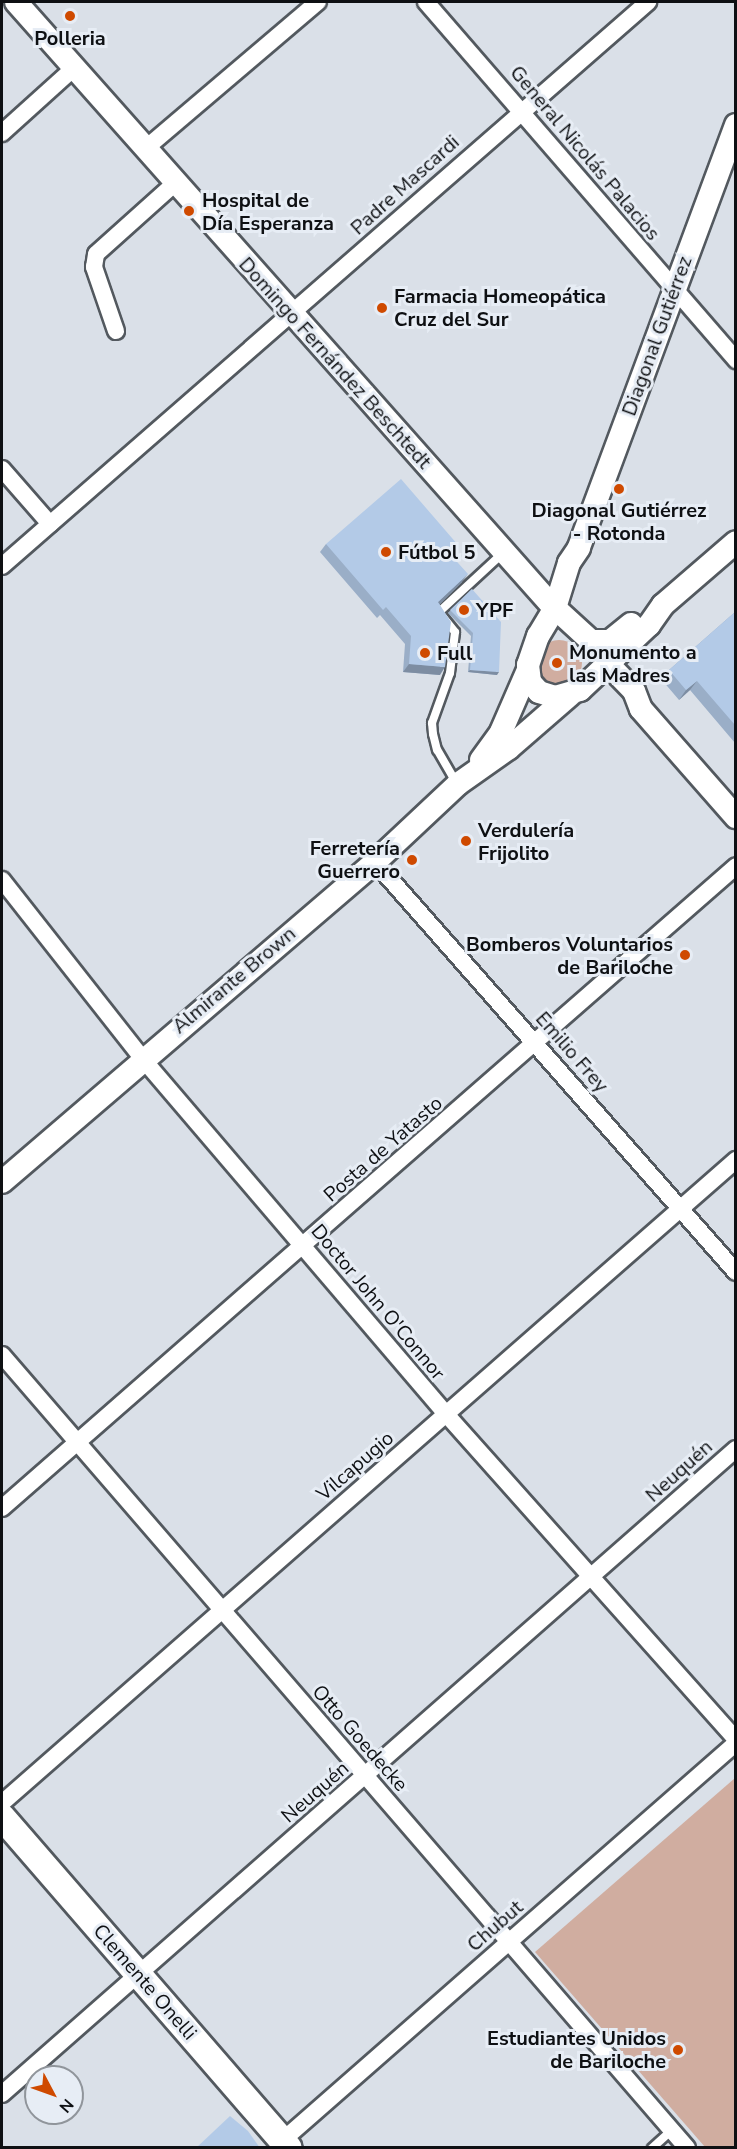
<!DOCTYPE html>
<meta charset="utf-8">
<style>
body{margin:0}
#map{position:relative;width:737px;height:2149px;overflow:hidden;background:#dae0e8;font-family:"Nunito Sans",sans-serif}
div>[style]{position:absolute}
[style*='--x']{left:calc(var(--x)*1px);top:calc(var(--y)*1px);width:calc(var(--w)*1px);rotate:calc(var(--a)*1deg)}
.green>*{inset:0;background:#d0ada0}
.round{border-radius:50%}
.roads{filter:drop-shadow(2px 0 #53595f) drop-shadow(-2px 0 #53595f) drop-shadow(0 2px #53595f) drop-shadow(0 -2px #53595f)}
.lane>*{height:8px;margin:-4px;padding:0 4px;transform-origin:4px;border-radius:4px;background:#fff}
.street>*{height:16px;margin:-8px;padding:0 8px;transform-origin:8px;border-radius:8px;background:#fff}
.secondary>*{height:22px;margin:-11px;padding:0 11px;transform-origin:11px;border-radius:11px;background:#fff}
.primary>*{height:26px;margin:-13px;padding:0 13px;transform-origin:13px;border-radius:13px;background:#fff}
.wall>*{inset:0;background:#9aaec7}
.shaded-wall>*{inset:0;background:#7d8da2}
.building>*{inset:0;background:#b3cae7}
.dots>*{width:16px;height:16px;translate:-50% -50%;box-sizing:border-box;border:3px solid #e7edf5;border-radius:50%}
span{translate:-50% -50%;white-space:nowrap;text-align:center;line-height:1.15;-webkit-text-stroke:6px #e7edf5;paint-order:stroke}
.poi-label{font-size:20px;color:#0e1013;font-weight:700}
.left{translate:0 -50%;text-align:left}
.right{translate:-100% -50%;text-align:right}
.street-label{font-size:20px;color:#0e1013}
.frame{position:absolute;inset:0;border:3px solid #0e1013;pointer-events:none}
.north{position:absolute;left:24px;top:2065px;width:60px;height:60px;box-sizing:border-box;background:#e7edf5;border:2px solid #90959b;border-radius:50%;rotate:131deg;font-size:16px;font-weight:700;line-height:24px;text-align:center;color:#0e1013}
.north::after{content:'';display:block;margin:auto;width:21px;height:27px;background:#cf4a00;clip-path:polygon(50% 0,100% 100%,50% 72%,0 100%)}
</style>
<div id="map">
<div class="green">
<i class="round" style="left:536px;top:640px;width:46px;height:46px"></i>
<i style="clip-path:polygon(735px 1778px,735px 2147px,705px 2147px,535px 1952px)"></i>
</div>
<div class="roads">
<div class="lane">
<i style="--x:457;--y:784;--w:39;--a:-120"></i>
<i style="--x:437;--y:750;--w:16;--a:-104"></i>
<i style="--x:433;--y:734;--w:11;--a:-95"></i>
<i style="--x:432;--y:723;--w:53;--a:-70.2"></i>
<i style="--x:450;--y:673;--w:41;--a:-83"></i>
<i style="--x:455;--y:632;--w:26;--a:-129"></i>
<i style="--x:439;--y:612;--w:87;--a:-42.7"></i>
<i style="--x:652;--y:2148;--w:27;--a:-42"></i>
</div>
<div class="street">
<i style="--x:426;--y:2;--w:474;--a:49.1"></i>
<i style="--x:2;--y:133;--w:97;--a:-42.1"></i>
<i style="--x:145;--y:149;--w:227;--a:-40.4"></i>
<i style="--x:116;--y:331;--w:68;--a:-109"></i>
<i style="--x:94;--y:267;--w:13;--a:-81"></i>
<i style="--x:96;--y:254;--w:106;--a:-41.9"></i>
<i style="--x:2;--y:469;--w:73;--a:48.9"></i>
<i style="--x:2;--y:566;--w:858;--a:-41.12"></i>
<i style="--x:375;--y:862;--w:546;--a:48.64"></i>
<i style="--x:2;--y:880;--w:226;--a:51.8"></i>
<i style="--x:142;--y:1058;--w:468;--a:49.5"></i>
<i style="--x:446;--y:1414;--w:436;--a:48.3"></i>
<i style="--x:2;--y:1355;--w:1048;--a:49.18"></i>
<i style="--x:2;--y:1508;--w:975;--a:-41.17"></i>
<i style="--x:2;--y:1803;--w:976;--a:-41.22"></i>
<i style="--x:2;--y:2094;--w:977;--a:-41.31"></i>
<i style="--x:283;--y:2140;--w:602;--a:-41.23"></i>
</div>
<div class="secondary">
<i style="--x:16;--y:2;--w:810;--a:48.4"></i>
<i style="--x:736;--y:125;--w:451;--a:110.4"></i>
<i style="--x:579;--y:548;--w:18;--a:124"></i>
<i style="--x:569;--y:563;--w:47;--a:107.3"></i>
<i style="--x:555;--y:608;--w:33;--a:121"></i>
<i style="--x:538;--y:636;--w:31;--a:109"></i>
<i style="--x:528;--y:665;--w:17;--a:83"></i>
<i style="--x:530;--y:682;--w:13;--a:48"></i>
<i style="--x:539;--y:692;--w:17;--a:17"></i>
<i style="--x:555;--y:697;--w:26;--a:-16"></i>
<i style="--x:580;--y:690;--w:95;--a:-43.3"></i>
<i style="--x:649;--y:625;--w:24;--a:-55"></i>
<i style="--x:663;--y:605;--w:96;--a:-40.8"></i>
<i style="--x:555;--y:608;--w:65;--a:42.5"></i>
<i style="--x:592;--y:641;--w:18;--a:0"></i>
<i style="--x:610;--y:641;--w:27;--a:-39"></i>
<i style="--x:608;--y:664;--w:37;--a:46"></i>
<i style="--x:634;--y:691;--w:19;--a:69"></i>
<i style="--x:641;--y:709;--w:144;--a:48.7"></i>
<i style="--x:481;--y:760;--w:34;--a:-54"></i>
<i style="--x:501;--y:732;--w:68;--a:-66.5"></i>
<i style="--x:2;--y:1182;--w:491;--a:-40.6"></i>
<i style="--x:375;--y:862;--w:114;--a:-43.2"></i>
<i style="--x:458;--y:784;--w:62;--a:-35.2"></i>
<i style="--x:509;--y:748;--w:81;--a:-41"></i>
</div>
<div class="primary">
<i style="--x:2;--y:1817;--w:438;--a:49.1"></i>
</div>
</div>
<div class="wall">
<i style="clip-path:polygon(326px 544px,458px 545px,451px 555px,462px 582px,440px 604px,440px 675px,403px 672px,405px 644px,380px 615px,377px 618px,320px 552px)"></i>
<i style="clip-path:polygon(472px 589px,497px 675px,468px 672px,471px 636px,448px 613px)"></i>
<i style="clip-path:polygon(735px 612px,735px 743px,690px 690px,679px 700px,662px 680px,669px 670px)"></i>
</div>
<div class="shaded-wall">
<i style="clip-path:polygon(468px 574px,462px 582px,433px 611px,438px 602px)"></i>
<i style="clip-path:polygon(409px 664px,445px 667px,440px 675px,403px 672px)"></i>
<i style="clip-path:polygon(470px 670px,499px 672px,497px 675px,468px 672px)"></i>
<i style="clip-path:polygon(697px 681px,690px 690px,679px 700px,686px 690px)"></i>
</div>
<div class="building">
<i style="clip-path:polygon(401px 479px,458px 545px,449px 553px,468px 574px,438px 602px,451px 622px,445px 667px,409px 664px,411px 636px,386px 607px,383px 610px,326px 544px)"></i>
<i style="clip-path:polygon(472px 589px,501px 622px,499px 672px,470px 670px,473px 633px,450px 610px)"></i>
<i style="clip-path:polygon(735px 612px,735px 725px,697px 681px,686px 690px,669px 670px)"></i>
<i style="clip-path:polygon(230px 2116px,248px 2131px,260px 2148px,196px 2148px)"></i>
</div>
<div class="dots">
<i style="left:70px;top:16px;background:#cf4a00"></i>
<i style="left:189px;top:211px;background:#cf4a00"></i>
<i style="left:382px;top:308px;background:#cf4a00"></i>
<i style="left:619px;top:489px;background:#cf4a00"></i>
<i style="left:386px;top:552px;background:#cf4a00"></i>
<i style="left:464px;top:610px;background:#cf4a00"></i>
<i style="left:425px;top:653px;background:#cf4a00"></i>
<i style="left:557px;top:663px;background:#cf4a00"></i>
<i style="left:466px;top:841px;background:#cf4a00"></i>
<i style="left:412px;top:860px;background:#cf4a00"></i>
<i style="left:685px;top:955px;background:#cf4a00"></i>
<i style="left:678px;top:2050px;background:#cf4a00"></i>
</div>
<div class="poi-label">
<span style="left:70px;top:38px">Polleria</span>
<span class="left" style="left:202px;top:212px">Hospital de<br>Día Esperanza</span>
<span class="left" style="left:394px;top:308px">Farmacia Homeopática<br>Cruz del Sur</span>
<span style="left:619px;top:522px">Diagonal Gutiérrez<br>- Rotonda</span>
<span class="left" style="left:398px;top:552px">Fútbol 5</span>
<span class="left" style="left:476px;top:610px">YPF</span>
<span class="left" style="left:569px;top:664px">Monumento a<br>las Madres</span>
<span class="left" style="left:437px;top:653px">Full</span>
<span class="left" style="left:478px;top:842px">Verdulería<br>Frijolito</span>
<span class="right" style="left:400px;top:860px">Ferretería<br>Guerrero</span>
<span class="right" style="left:673px;top:956px">Bomberos Voluntarios<br>de Bariloche</span>
<span class="right" style="left:666px;top:2050px">Estudiantes Unidos<br>de Bariloche</span>
</div>
<div class="street-label">
<span style="left:585px;top:153px;rotate:50deg">General Nicolás Palacios</span>
<span style="left:405px;top:185px;rotate:-42deg">Padre Mascardi</span>
<span style="left:657px;top:336px;rotate:-70deg">Diagonal Gutiérrez</span>
<span style="left:335px;top:363px;rotate:48deg">Domingo Fernández Beschtedt</span>
<span style="left:234px;top:980px;rotate:-40deg">Almirante Brown</span>
<span style="left:572px;top:1052px;rotate:49deg">Emilio Frey</span>
<span style="left:383px;top:1149px;rotate:-41deg">Posta de Yatasto</span>
<span style="left:378px;top:1302px;rotate:50deg">Doctor John O'Connor</span>
<span style="left:355px;top:1466px;rotate:-41deg">Vilcapugio</span>
<span style="left:679px;top:1471px;rotate:-42deg">Neuquén</span>
<span style="left:360px;top:1738px;rotate:49deg">Otto Goedecke</span>
<span style="left:315px;top:1792px;rotate:-41deg">Neuquén</span>
<span style="left:495px;top:1926px;rotate:-41deg">Chubut</span>
<span style="left:145px;top:1982px;rotate:49deg">Clemente Onelli</span>
</div>
<div class="frame"></div>
<div class="north">N</div>
</div>
